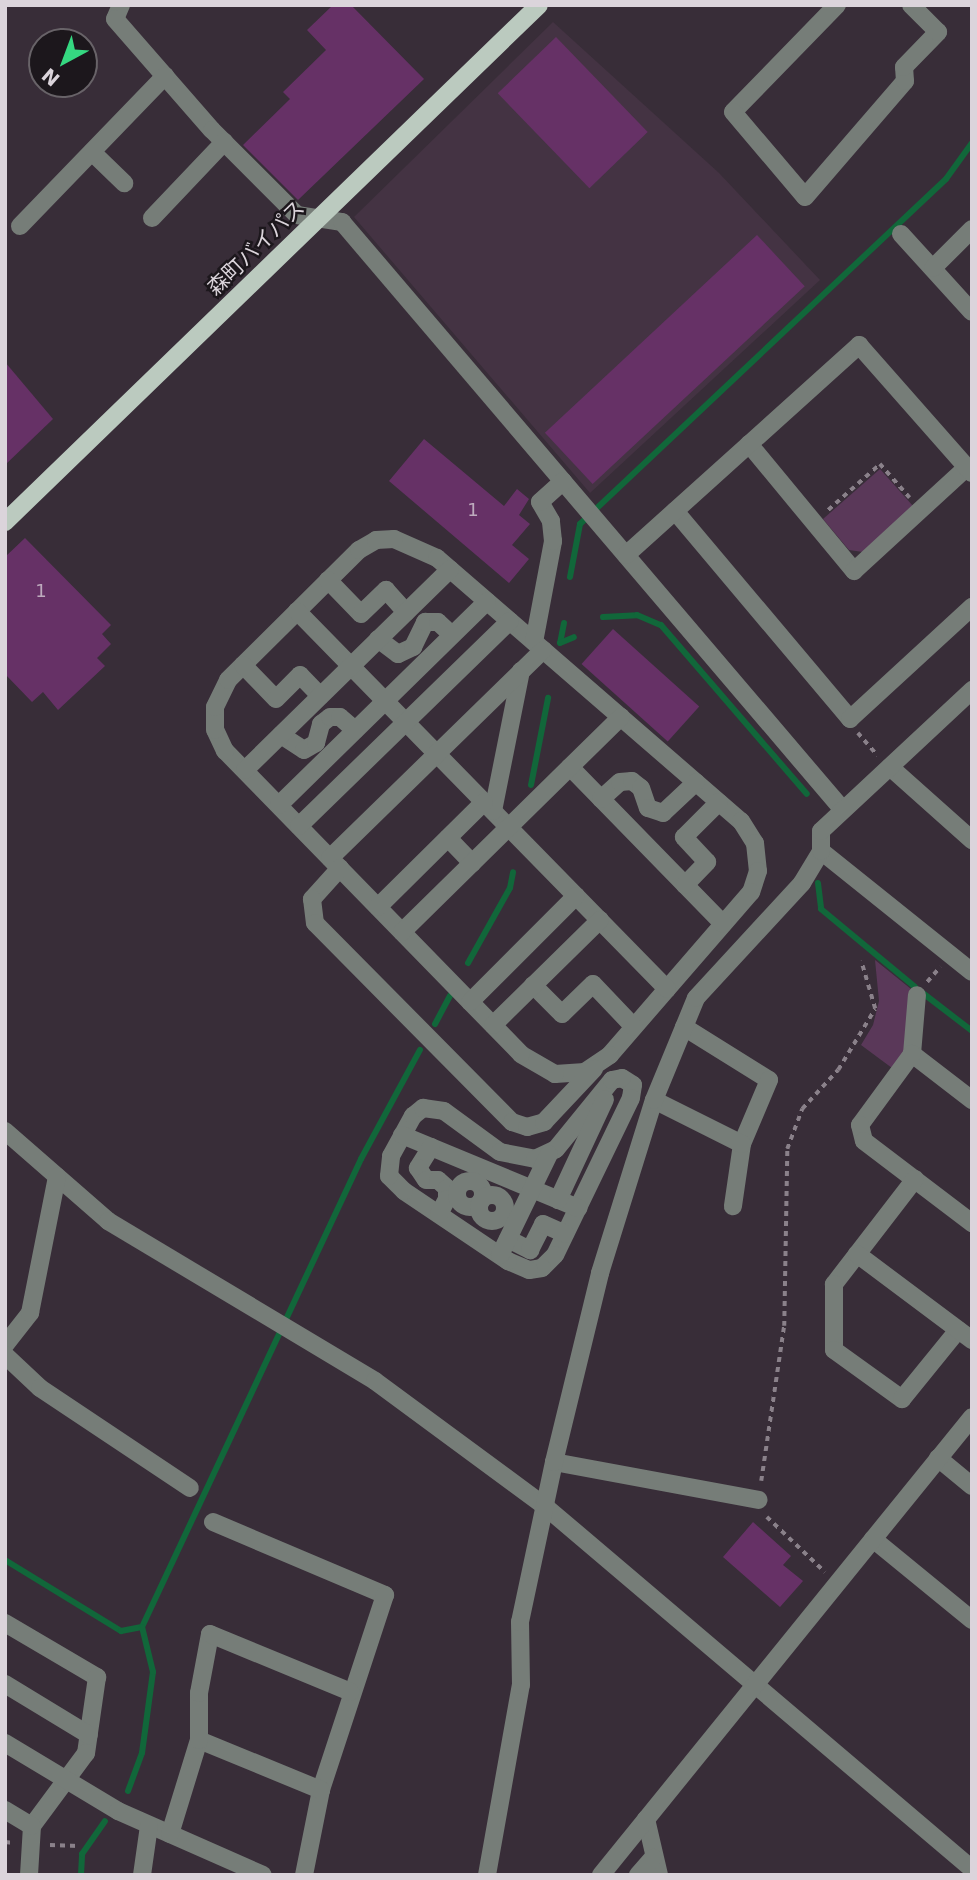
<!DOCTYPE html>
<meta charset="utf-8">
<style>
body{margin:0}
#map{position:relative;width:977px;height:1880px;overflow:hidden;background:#382d38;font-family:"DejaVu Sans","Noto Sans JP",sans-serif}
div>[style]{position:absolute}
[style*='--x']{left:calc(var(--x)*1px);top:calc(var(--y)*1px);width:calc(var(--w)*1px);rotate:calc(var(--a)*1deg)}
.built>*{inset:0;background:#443343}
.green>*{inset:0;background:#5a3859}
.stream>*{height:6px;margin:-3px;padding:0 3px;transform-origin:3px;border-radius:3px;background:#11673a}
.building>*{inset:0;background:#663166;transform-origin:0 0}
.path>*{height:3.5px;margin-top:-1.75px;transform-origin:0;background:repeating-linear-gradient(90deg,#8a818a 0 5px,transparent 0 10px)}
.minor>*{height:18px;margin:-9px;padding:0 9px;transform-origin:9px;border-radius:9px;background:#767d78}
.minor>.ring{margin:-9px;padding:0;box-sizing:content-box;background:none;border:18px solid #767d78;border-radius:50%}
.major>*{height:18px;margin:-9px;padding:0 9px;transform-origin:9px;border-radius:9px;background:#bbcabf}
span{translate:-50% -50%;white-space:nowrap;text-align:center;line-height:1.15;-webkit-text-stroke:5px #1c171c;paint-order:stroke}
.number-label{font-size:18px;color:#beabbe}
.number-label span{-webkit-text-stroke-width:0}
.street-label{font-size:21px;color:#dbd4db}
.frame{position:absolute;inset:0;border:7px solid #dbd4db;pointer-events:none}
.north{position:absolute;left:28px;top:28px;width:70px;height:70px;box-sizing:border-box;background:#1c171c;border:2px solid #686368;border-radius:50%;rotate:221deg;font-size:19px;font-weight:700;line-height:28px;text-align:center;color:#dbd4db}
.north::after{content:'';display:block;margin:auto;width:24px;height:32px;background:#35d881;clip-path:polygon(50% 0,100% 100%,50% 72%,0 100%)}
</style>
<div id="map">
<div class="built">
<i style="clip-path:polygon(553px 22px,719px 173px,820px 280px,590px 493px,354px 217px)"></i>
</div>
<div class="green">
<i style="clip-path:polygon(880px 469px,913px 506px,863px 552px,849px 550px,823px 519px)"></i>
<i style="clip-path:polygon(875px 960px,911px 989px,906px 1049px,892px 1068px,861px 1045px,873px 1025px,879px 1001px)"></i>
</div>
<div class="stream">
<i style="--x:570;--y:577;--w:54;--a:-79.3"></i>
<i style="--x:580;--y:524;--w:503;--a:-43.31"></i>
<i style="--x:946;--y:179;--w:44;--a:-54.2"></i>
<i style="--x:603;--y:617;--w:34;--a:-3"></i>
<i style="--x:637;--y:615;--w:26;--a:23"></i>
<i style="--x:661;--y:625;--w:223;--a:49.2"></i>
<i style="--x:564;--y:623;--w:20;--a:101"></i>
<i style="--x:560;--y:643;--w:15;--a:-23"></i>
<i style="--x:531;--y:785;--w:89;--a:-78.9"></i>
<i style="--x:818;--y:883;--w:26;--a:83"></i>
<i style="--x:821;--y:909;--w:122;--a:39.7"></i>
<i style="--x:468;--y:963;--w:86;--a:-60.8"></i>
<i style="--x:510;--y:888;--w:16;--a:-79"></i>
<i style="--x:924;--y:994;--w:61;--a:37.6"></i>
<i style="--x:435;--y:1024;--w:32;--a:-62"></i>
<i style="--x:5;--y:1560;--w:136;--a:31.5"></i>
<i style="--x:121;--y:1631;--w:21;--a:-11"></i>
<i style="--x:142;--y:1627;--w:517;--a:-64.92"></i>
<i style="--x:361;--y:1159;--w:124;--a:-61.6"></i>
<i style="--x:128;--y:1791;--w:40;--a:-69.8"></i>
<i style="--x:142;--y:1753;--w:82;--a:-82.3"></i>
<i style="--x:153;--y:1672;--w:46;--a:-103.7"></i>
<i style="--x:81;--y:1875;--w:21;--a:-87"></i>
<i style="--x:82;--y:1854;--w:40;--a:-55.1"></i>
</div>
<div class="building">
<i style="clip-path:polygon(333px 5px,351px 5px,424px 79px,298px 200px,243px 145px,290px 99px,283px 92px,326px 50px,307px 30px)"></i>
<i style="left:556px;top:37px;width:132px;height:81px;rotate:46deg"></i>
<i style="left:757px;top:235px;width:70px;height:290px;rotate:47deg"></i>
<i style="clip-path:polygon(5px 362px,53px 419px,5px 465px)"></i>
<i style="clip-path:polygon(424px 439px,504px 506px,517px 489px,529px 499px,519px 515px,530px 524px,512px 545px,529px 559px,509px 583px,389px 481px)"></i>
<i style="clip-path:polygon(25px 538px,111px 625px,102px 634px,111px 644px,97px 658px,105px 666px,58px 710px,43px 692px,32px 702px,5px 674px,5px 557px)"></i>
<i style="left:613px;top:629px;width:116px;height:47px;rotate:42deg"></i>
<i style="clip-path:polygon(753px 1522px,791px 1556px,783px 1565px,803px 1581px,780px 1607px,723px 1557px)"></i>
</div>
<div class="path">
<i style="--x:828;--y:510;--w:69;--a:-41.5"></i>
<i style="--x:880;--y:464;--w:45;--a:48.6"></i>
<i style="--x:858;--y:733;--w:30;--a:49"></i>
<i style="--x:927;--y:982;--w:20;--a:-49"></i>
<i style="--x:761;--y:1481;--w:157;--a:-81.6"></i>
<i style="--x:784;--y:1326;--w:177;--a:-89"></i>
<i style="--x:787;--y:1149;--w:43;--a:-69.4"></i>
<i style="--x:802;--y:1109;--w:53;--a:-47.3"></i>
<i style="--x:838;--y:1070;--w:71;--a:-58.8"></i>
<i style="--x:875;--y:1009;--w:50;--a:-106.3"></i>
<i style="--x:767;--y:1517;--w:80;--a:43.5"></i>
<i style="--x:5;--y:1842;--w:9;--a:6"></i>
<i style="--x:50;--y:1845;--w:29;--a:2"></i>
</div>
<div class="minor">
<i style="--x:121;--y:5;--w:15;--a:113"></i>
<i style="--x:115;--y:19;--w:147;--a:48.9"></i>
<i style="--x:212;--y:130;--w:120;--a:45"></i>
<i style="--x:297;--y:215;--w:46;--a:8.8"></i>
<i style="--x:342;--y:222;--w:772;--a:49.57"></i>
<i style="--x:837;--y:5;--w:149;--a:134.2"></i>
<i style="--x:733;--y:112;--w:111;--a:49.7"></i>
<i style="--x:805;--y:197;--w:153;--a:-49.2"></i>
<i style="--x:905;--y:81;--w:14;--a:-94"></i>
<i style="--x:904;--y:67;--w:49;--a:-45.8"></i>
<i style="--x:938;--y:32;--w:38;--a:-135"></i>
<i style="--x:92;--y:152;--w:45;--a:44.1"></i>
<i style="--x:152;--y:218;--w:105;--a:-46.5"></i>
<i style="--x:20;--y:226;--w:209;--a:-46"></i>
<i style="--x:901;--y:234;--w:105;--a:47.7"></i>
<i style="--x:933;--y:268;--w:55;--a:-45"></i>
<i style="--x:749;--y:444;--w:165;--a:50.4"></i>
<i style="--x:854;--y:571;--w:154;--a:-42.6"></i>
<i style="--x:675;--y:511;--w:272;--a:49.9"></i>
<i style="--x:850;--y:719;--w:166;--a:-42.6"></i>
<i style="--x:394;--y:539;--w:47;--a:23.8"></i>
<i style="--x:437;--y:558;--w:402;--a:40.9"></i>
<i style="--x:741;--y:821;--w:26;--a:58"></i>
<i style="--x:755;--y:843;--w:28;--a:84"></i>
<i style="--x:758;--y:871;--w:22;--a:108"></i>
<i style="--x:751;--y:892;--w:216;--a:130.9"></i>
<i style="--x:610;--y:1055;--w:30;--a:146"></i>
<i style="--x:585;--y:1072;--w:30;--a:176"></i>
<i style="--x:555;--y:1074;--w:39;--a:-150"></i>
<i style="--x:521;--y:1054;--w:424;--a:-134.3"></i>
<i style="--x:225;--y:751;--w:23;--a:-115"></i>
<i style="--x:215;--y:730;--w:23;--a:-90"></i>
<i style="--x:215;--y:707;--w:30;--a:-64"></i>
<i style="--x:228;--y:680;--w:185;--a:-44.8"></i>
<i style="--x:359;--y:550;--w:20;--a:-30"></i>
<i style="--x:376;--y:540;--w:18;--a:-3"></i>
<i style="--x:626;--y:555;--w:314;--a:-42"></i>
<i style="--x:859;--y:345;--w:171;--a:48.6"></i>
<i style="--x:328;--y:580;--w:47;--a:45.9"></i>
<i style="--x:361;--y:614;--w:35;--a:-44"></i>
<i style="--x:386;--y:590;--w:30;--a:48"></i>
<i style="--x:297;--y:611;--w:529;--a:45.61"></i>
<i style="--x:378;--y:639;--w:25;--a:37"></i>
<i style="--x:398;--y:654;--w:17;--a:-25"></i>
<i style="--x:413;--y:647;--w:28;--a:-64"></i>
<i style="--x:425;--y:622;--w:13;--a:0"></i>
<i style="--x:438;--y:622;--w:19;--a:43"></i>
<i style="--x:534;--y:642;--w:103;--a:-79.3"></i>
<i style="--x:553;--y:541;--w:20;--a:-96"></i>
<i style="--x:551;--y:521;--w:22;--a:-120"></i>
<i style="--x:540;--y:502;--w:31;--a:-42"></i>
<i style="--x:243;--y:665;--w:47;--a:45.9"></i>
<i style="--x:276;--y:699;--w:34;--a:-45"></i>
<i style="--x:300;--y:675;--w:29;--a:46"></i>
<i style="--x:281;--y:735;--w:27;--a:33"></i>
<i style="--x:304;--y:750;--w:14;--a:-30"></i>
<i style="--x:316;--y:743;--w:20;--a:-75"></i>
<i style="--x:321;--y:724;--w:11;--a:-38"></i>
<i style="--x:330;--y:717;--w:10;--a:0"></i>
<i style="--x:340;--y:717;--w:20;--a:41"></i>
<i style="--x:570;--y:767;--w:219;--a:45.7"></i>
<i style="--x:890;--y:767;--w:110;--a:41.7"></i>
<i style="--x:245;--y:770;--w:287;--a:-44.4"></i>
<i style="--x:601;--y:799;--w:25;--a:-42"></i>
<i style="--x:620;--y:782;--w:12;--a:-5"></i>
<i style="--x:632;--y:781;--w:11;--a:38"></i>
<i style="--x:641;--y:788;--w:21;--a:71"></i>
<i style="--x:648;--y:808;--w:16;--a:18"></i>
<i style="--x:663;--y:813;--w:45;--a:-43.2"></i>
<i style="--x:279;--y:805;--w:291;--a:-44.4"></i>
<i style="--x:493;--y:811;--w:143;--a:-78.7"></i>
<i style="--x:299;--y:826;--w:294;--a:-44.2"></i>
<i style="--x:448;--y:838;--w:35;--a:46"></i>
<i style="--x:821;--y:851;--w:193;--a:38.7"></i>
<i style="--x:330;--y:858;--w:298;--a:-44.3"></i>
<i style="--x:340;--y:868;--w:42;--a:132.1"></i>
<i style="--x:312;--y:899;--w:24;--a:83"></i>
<i style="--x:315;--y:923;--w:280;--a:45.3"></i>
<i style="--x:512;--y:1122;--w:16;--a:18"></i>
<i style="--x:527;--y:1127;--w:18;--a:-16"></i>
<i style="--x:544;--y:1122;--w:73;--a:-46.7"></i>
<i style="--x:685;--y:885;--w:32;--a:-46"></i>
<i style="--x:707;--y:862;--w:34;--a:-133"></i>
<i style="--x:684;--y:837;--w:49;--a:-45"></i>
<i style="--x:378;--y:907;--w:149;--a:-44.7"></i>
<i style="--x:402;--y:932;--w:307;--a:-44.5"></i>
<i style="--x:533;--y:985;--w:41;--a:45"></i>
<i style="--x:562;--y:1014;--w:43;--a:-44.1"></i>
<i style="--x:593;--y:984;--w:59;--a:46.4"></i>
<i style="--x:470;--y:1002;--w:150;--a:-45"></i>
<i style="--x:493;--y:1025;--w:150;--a:-44.5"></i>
<i style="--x:684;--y:1027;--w:100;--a:31.9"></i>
<i style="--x:769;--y:1080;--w:69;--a:112.9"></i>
<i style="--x:742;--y:1144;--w:63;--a:98.3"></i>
<i style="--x:912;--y:1054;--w:59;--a:-85.2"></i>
<i style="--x:622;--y:1078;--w:13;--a:32"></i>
<i style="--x:633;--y:1085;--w:13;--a:99"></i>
<i style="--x:631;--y:1098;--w:174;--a:115.8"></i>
<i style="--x:555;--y:1255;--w:18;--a:135"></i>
<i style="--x:542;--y:1268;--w:13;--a:171"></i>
<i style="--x:529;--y:1270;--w:23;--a:-157"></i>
<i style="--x:508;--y:1261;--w:125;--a:-146.1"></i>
<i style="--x:404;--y:1191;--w:21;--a:-135"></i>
<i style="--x:389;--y:1176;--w:20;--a:-84"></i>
<i style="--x:391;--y:1156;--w:46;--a:-61.2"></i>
<i style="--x:413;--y:1116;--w:13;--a:-39"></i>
<i style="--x:423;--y:1108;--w:21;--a:8"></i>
<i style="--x:444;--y:1111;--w:69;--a:36.2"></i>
<i style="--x:500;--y:1152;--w:36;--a:11"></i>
<i style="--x:535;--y:1159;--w:23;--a:-25"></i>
<i style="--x:556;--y:1149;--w:89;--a:-50.9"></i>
<i style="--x:612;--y:1080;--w:10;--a:-11"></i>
<i style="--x:654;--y:1100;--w:98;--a:26.6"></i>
<i style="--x:972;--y:1100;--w:76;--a:-142.5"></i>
<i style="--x:912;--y:1054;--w:88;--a:126.2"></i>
<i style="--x:860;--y:1125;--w:16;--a:76"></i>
<i style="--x:864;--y:1141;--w:136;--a:37.2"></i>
<i style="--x:5;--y:1131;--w:137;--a:41.1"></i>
<i style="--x:108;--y:1221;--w:311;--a:30.9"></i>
<i style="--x:375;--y:1381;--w:214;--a:36.4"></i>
<i style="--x:547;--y:1508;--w:558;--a:40.34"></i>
<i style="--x:402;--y:1135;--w:191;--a:22.5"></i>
<i style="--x:431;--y:1147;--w:25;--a:122"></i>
<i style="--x:418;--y:1168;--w:14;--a:56"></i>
<i style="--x:426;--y:1180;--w:12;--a:0"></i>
<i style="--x:438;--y:1180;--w:12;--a:42"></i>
<i style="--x:447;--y:1188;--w:11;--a:90"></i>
<i style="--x:447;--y:1199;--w:17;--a:118"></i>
<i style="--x:915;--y:1179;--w:133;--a:127.6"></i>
<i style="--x:834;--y:1284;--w:66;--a:90"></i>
<i style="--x:834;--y:1350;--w:84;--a:35.8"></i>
<i style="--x:902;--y:1399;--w:89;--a:-50.9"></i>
<i class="ring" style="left:457px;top:1181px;width:8px;height:8px"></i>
<i class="ring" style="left:479px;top:1195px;width:8px;height:8px"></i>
<i style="--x:558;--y:1200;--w:111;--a:-65"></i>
<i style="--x:508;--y:1239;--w:25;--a:27"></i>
<i style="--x:530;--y:1250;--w:29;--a:-63"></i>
<i style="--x:543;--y:1224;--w:24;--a:24"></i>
<i style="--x:857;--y:1254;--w:144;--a:36.8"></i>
<i style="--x:500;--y:1255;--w:112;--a:-64.1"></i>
<i style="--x:5;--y:1345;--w:41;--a:-52"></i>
<i style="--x:30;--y:1313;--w:139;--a:-78.8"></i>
<i style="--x:5;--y:1355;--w:48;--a:43.3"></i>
<i style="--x:40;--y:1388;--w:180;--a:33.7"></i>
<i style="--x:938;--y:1458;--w:44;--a:39.5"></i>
<i style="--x:554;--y:1462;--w:208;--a:10.5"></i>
<i style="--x:213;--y:1522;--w:187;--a:23"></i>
<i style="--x:385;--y:1595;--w:205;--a:108.2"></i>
<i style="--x:321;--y:1790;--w:87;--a:101.3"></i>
<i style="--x:873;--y:1539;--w:128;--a:39.3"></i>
<i style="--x:5;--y:1623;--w:107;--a:30.4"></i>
<i style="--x:97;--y:1677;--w:77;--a:98.2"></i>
<i style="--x:86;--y:1753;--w:91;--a:126.5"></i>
<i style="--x:32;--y:1826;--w:49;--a:93.5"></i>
<i style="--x:5;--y:1684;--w:98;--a:31.3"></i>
<i style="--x:199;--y:1740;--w:132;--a:22.3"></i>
<i style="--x:5;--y:1743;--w:132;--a:31"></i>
<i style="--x:118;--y:1811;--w:158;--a:23.8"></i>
<i style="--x:5;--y:1810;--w:31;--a:31"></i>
<i style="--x:646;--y:1819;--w:57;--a:76.9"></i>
<i style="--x:170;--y:1834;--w:98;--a:-72.9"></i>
<i style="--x:199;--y:1740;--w:47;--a:-90"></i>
<i style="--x:199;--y:1693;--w:60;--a:-79.4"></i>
<i style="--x:210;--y:1634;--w:152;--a:22.4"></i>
<i style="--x:142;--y:1875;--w:49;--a:-81.9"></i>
<i style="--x:487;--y:1875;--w:193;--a:-79.9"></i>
<i style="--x:521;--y:1685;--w:63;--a:-90.9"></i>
<i style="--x:520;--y:1622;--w:164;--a:-78"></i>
<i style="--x:554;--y:1462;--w:195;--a:-76.3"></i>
<i style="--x:600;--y:1273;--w:181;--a:-72.7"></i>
<i style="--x:654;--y:1100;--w:110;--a:-67.6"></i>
<i style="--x:696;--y:998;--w:156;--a:-47.3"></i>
<i style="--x:802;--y:883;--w:37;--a:-59"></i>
<i style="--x:821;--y:851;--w:20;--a:-90"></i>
<i style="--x:821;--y:831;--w:207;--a:-43"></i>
<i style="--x:601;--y:1875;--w:589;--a:-50.99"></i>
<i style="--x:638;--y:1875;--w:23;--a:-49"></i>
</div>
<div class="major">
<i style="--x:5;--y:522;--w:743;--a:-44.07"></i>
</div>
<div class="number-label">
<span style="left:473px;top:510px">1</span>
<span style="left:41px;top:591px">1</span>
</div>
<div class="street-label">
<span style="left:256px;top:248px;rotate:-44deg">森町バイパス</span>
</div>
<div class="frame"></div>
<div class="north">N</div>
</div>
